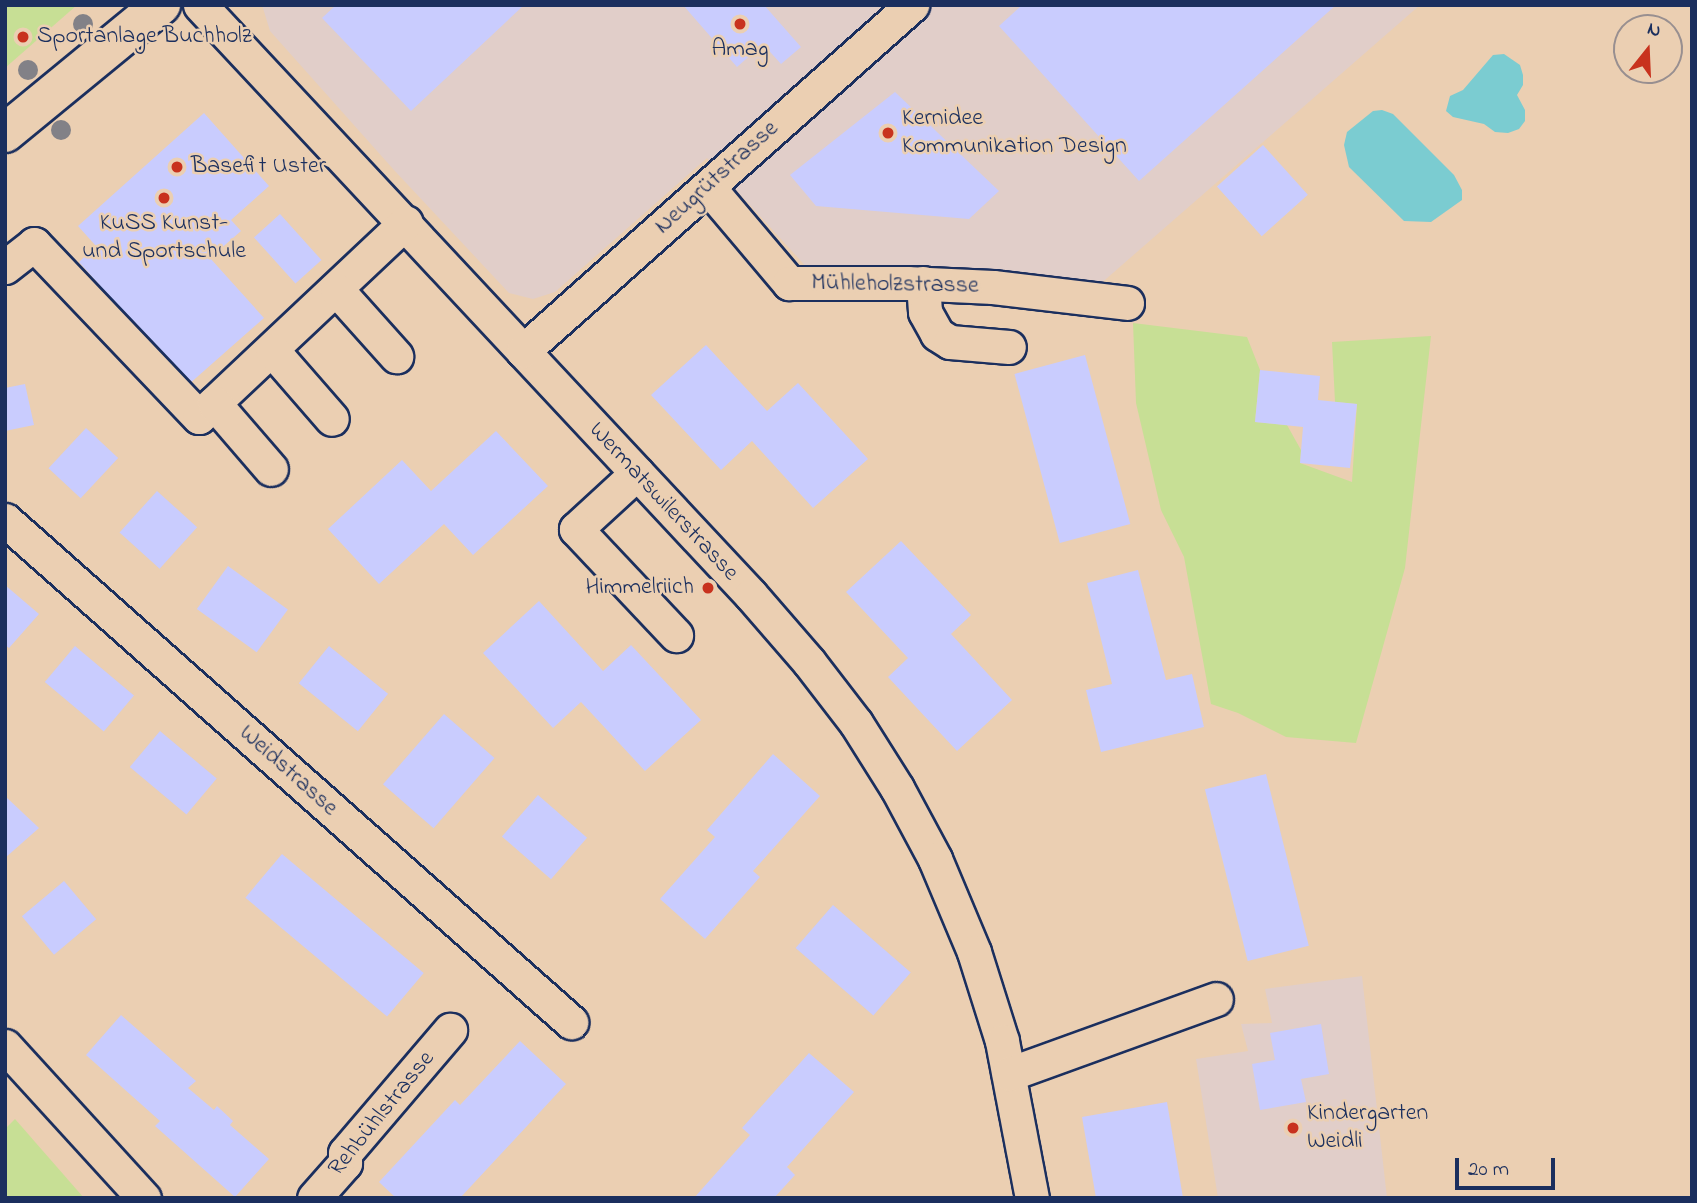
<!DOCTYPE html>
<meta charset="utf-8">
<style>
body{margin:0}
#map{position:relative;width:1697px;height:1203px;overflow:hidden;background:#ebcfb2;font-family:"Indie Flower",sans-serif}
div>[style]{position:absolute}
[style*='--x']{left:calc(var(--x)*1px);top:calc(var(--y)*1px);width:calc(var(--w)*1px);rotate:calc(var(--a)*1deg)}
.built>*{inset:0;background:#e1cec9}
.green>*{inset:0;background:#c7df95}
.water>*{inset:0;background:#7bccd1}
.building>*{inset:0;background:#c9ccfe;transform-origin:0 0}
.roads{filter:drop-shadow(2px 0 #1b2f5e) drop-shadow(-2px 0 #1b2f5e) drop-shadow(0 2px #1b2f5e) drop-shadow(0 -2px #1b2f5e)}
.minor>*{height:33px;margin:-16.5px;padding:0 16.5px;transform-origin:16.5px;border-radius:16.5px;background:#ebcfb2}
.major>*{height:38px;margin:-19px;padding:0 19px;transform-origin:19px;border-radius:19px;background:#ebcfb2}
.trees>*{width:20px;height:20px;margin:-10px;border-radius:50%;background:#828187}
.dots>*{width:19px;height:19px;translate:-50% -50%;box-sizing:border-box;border:4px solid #ebcfb2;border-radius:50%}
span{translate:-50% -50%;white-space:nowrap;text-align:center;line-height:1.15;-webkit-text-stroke:5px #ebcfb2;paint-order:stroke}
.poi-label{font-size:24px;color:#1b2f5e}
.left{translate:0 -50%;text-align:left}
.right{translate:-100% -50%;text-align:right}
.street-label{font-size:24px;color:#1b2f5e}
.frame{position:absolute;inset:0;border:7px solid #1b2f5e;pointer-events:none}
.north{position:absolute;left:1613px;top:14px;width:70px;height:70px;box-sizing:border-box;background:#ebcfb2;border:2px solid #988f90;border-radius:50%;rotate:18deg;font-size:19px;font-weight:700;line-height:28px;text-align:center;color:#1b2f5e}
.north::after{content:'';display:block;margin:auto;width:24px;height:32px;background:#c8321e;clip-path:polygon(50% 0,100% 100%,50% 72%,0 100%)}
.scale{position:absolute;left:1455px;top:1158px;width:100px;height:32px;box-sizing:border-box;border:4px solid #1b2f5e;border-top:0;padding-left:9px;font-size:21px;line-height:24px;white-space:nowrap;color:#1b2f5e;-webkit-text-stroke:5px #ebcfb2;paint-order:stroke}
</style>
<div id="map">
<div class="built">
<i style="clip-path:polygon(262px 5px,1420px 5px,1098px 286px,810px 271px,707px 158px,555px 292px,533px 299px,509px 293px,394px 170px,270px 31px)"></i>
<i style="clip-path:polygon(1362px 976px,1387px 1198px,1218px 1198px,1196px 1059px,1248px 1051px,1241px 1024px,1272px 1023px,1265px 989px)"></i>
</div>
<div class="green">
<i style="clip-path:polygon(5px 5px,77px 5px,5px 68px)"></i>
<i style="clip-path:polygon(1133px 323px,1247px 337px,1260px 370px,1255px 422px,1287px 425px,1301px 450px,1300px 463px,1352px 482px,1357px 404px,1335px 402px,1332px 342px,1431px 336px,1405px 568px,1356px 743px,1286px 737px,1238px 713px,1211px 704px,1184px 557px,1161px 510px,1136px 403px)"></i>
<i style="clip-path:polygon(15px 1119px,84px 1198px,5px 1198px,5px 1129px)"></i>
</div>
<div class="water">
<i style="clip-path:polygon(1504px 54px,1520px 65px,1523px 75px,1523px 85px,1517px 95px,1525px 110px,1525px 121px,1519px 129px,1508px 133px,1495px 132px,1484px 124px,1453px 117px,1446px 111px,1450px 96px,1463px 90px,1493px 55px)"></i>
<i style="clip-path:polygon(1382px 110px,1393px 114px,1454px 175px,1462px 190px,1462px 200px,1431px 222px,1404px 221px,1349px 167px,1344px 145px,1347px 132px,1373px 111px)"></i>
</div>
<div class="building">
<i style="clip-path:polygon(336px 5px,524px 5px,411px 111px,322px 18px)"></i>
<i style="clip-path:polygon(683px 5px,764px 5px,801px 47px,781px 64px,763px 44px,737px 67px)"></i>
<i style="clip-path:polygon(1022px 5px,1336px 5px,1139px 181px,999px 26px)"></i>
<i style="clip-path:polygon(895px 92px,999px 191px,969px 219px,816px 206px,790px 175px)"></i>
<i style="clip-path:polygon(204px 113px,269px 186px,231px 220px,241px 231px,210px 258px,264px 318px,188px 385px,79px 262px,96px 246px,78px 226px)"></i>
<i style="left:1263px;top:145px;width:67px;height:62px;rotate:48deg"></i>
<i style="left:280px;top:214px;width:62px;height:35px;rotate:48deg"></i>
<i style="clip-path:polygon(706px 345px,767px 411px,798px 383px,868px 459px,813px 508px,752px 441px,721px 470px,651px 395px)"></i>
<i style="left:1085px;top:355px;width:175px;height:73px;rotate:75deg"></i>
<i style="clip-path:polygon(1260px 370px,1320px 376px,1318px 400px,1357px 404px,1350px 468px,1300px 463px,1303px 427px,1255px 422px)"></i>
<i style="clip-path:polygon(25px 384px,34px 425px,5px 431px,5px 388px)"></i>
<i style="left:86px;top:428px;width:44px;height:55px;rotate:43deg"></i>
<i style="clip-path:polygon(496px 431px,548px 486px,473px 555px,444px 524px,379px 584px,328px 529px,402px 460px,431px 491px)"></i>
<i style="left:157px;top:491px;width:54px;height:56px;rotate:42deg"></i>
<i style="clip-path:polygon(901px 541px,971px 615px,951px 634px,1012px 700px,957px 751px,888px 677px,908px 658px,846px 592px)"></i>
<i style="left:228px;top:566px;width:74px;height:53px;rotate:36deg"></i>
<i style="clip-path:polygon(1138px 570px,1166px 680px,1192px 674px,1204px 727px,1101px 752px,1086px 690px,1112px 684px,1087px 583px)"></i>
<i style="clip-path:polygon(5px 585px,39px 614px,9px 648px,5px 645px)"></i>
<i style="clip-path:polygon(539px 601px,603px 671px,631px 645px,701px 720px,645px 771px,581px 702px,553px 728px,483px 653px)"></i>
<i style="left:75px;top:646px;width:77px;height:47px;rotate:40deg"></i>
<i style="left:329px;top:646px;width:76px;height:48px;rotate:39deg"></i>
<i style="left:444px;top:714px;width:67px;height:93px;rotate:41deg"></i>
<i style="left:160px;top:731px;width:74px;height:47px;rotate:40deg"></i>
<i style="clip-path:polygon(773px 754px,820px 796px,753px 871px,760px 877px,705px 939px,660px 899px,715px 837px,707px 830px)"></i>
<i style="left:1266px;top:774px;width:177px;height:63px;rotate:76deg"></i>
<i style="left:538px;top:795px;width:65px;height:55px;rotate:41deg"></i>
<i style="clip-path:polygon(5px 796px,39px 828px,5px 858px)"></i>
<i style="left:282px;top:854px;width:185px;height:57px;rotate:40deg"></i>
<i style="left:64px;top:881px;width:50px;height:55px;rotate:50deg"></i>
<i style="left:833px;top:905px;width:103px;height:57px;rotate:41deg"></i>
<i style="clip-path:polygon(121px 1015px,196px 1081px,188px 1088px,214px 1110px,217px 1106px,233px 1121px,230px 1125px,269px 1159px,235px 1197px,155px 1126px,160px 1121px,86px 1055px)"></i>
<i style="clip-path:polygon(1321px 1024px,1329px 1074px,1301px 1079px,1306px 1102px,1260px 1110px,1252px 1064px,1275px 1060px,1270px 1033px)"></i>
<i style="clip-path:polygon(520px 1041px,566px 1084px,460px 1198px,396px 1198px,379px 1182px,455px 1100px,460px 1105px)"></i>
<i style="clip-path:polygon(809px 1053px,854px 1092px,787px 1167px,795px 1175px,774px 1198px,694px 1198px,750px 1135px,742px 1128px)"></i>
<i style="clip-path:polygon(1167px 1102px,1183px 1198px,1096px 1198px,1082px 1117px)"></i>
</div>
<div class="roads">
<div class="minor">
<i style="--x:200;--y:5;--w:807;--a:46.96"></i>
<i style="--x:751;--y:595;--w:89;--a:49.1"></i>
<i style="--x:809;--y:662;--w:77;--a:52.4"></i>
<i style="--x:856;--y:723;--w:77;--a:57.8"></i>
<i style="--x:897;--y:788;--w:81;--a:61.8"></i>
<i style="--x:935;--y:859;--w:101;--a:67.2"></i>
<i style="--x:974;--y:952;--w:93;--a:72.5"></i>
<i style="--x:1002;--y:1041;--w:160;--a:79.2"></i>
<i style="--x:708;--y:187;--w:126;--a:49.8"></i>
<i style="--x:789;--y:283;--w:118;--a:0"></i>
<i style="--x:907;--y:283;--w:86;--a:2.7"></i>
<i style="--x:993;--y:287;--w:135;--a:6.8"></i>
<i style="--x:5;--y:267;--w:37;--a:-38"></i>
<i style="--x:34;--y:244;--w:239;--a:46.4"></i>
<i style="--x:199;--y:417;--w:284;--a:-43.3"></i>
<i style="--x:923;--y:283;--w:29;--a:86"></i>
<i style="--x:925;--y:312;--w:25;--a:61"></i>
<i style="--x:937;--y:334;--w:15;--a:32"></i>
<i style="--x:950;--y:342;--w:59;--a:4.8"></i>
<i style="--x:337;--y:290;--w:89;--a:48.2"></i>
<i style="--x:272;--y:350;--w:91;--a:49"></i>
<i style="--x:523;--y:351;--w:521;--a:-41.65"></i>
<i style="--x:214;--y:403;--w:87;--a:49.2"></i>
<i style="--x:637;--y:473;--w:83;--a:137.4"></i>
<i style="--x:576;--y:529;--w:146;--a:46.7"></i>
<i style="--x:5;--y:520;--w:757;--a:41.57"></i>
<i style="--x:5;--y:1046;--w:206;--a:47.6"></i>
<i style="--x:1009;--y:1074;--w:220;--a:-19.9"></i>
<i style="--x:314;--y:1198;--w:47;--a:-48.5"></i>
<i style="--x:345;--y:1163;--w:10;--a:-90"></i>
<i style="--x:345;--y:1153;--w:162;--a:-49.5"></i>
</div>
<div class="major">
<i style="--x:5;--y:133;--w:202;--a:-39.4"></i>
</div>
</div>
<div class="trees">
<i style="left:83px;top:24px"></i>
<i style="left:28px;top:70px"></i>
<i style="left:61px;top:130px"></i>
</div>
<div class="dots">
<i style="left:740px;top:24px;background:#c8321e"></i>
<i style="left:23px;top:37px;background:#c8321e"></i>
<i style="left:888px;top:133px;background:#c8321e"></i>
<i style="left:177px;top:167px;background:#c8321e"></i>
<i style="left:164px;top:198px;background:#c8321e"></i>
<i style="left:708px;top:588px;background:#c8321e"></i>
<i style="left:1293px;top:1128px;background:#c8321e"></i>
</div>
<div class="poi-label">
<span class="left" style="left:37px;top:37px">Sportanlage Buchholz</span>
<span style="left:740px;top:50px">Amag</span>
<span class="left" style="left:902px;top:133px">Kernidee<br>Kommunikation Design</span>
<span class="left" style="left:191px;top:167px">Basefit Uster</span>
<span style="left:164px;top:238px">KuSS Kunst-<br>und Sportschule</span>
<span class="right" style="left:694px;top:588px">Himmelriich</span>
<span class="left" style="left:1307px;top:1128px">Kindergarten<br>Weidli</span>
</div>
<div class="street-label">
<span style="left:717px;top:178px;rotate:-42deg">Neugrütstrasse</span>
<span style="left:895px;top:285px;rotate:1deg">Mühleholzstrasse</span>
<span style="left:663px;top:502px;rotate:47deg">Wermatswilerstrasse</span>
<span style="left:288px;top:771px;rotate:42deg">Weidstrasse</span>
<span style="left:382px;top:1114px;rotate:-51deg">Rehbühlstrasse</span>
</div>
<div class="frame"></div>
<div class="north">N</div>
<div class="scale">20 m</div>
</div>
